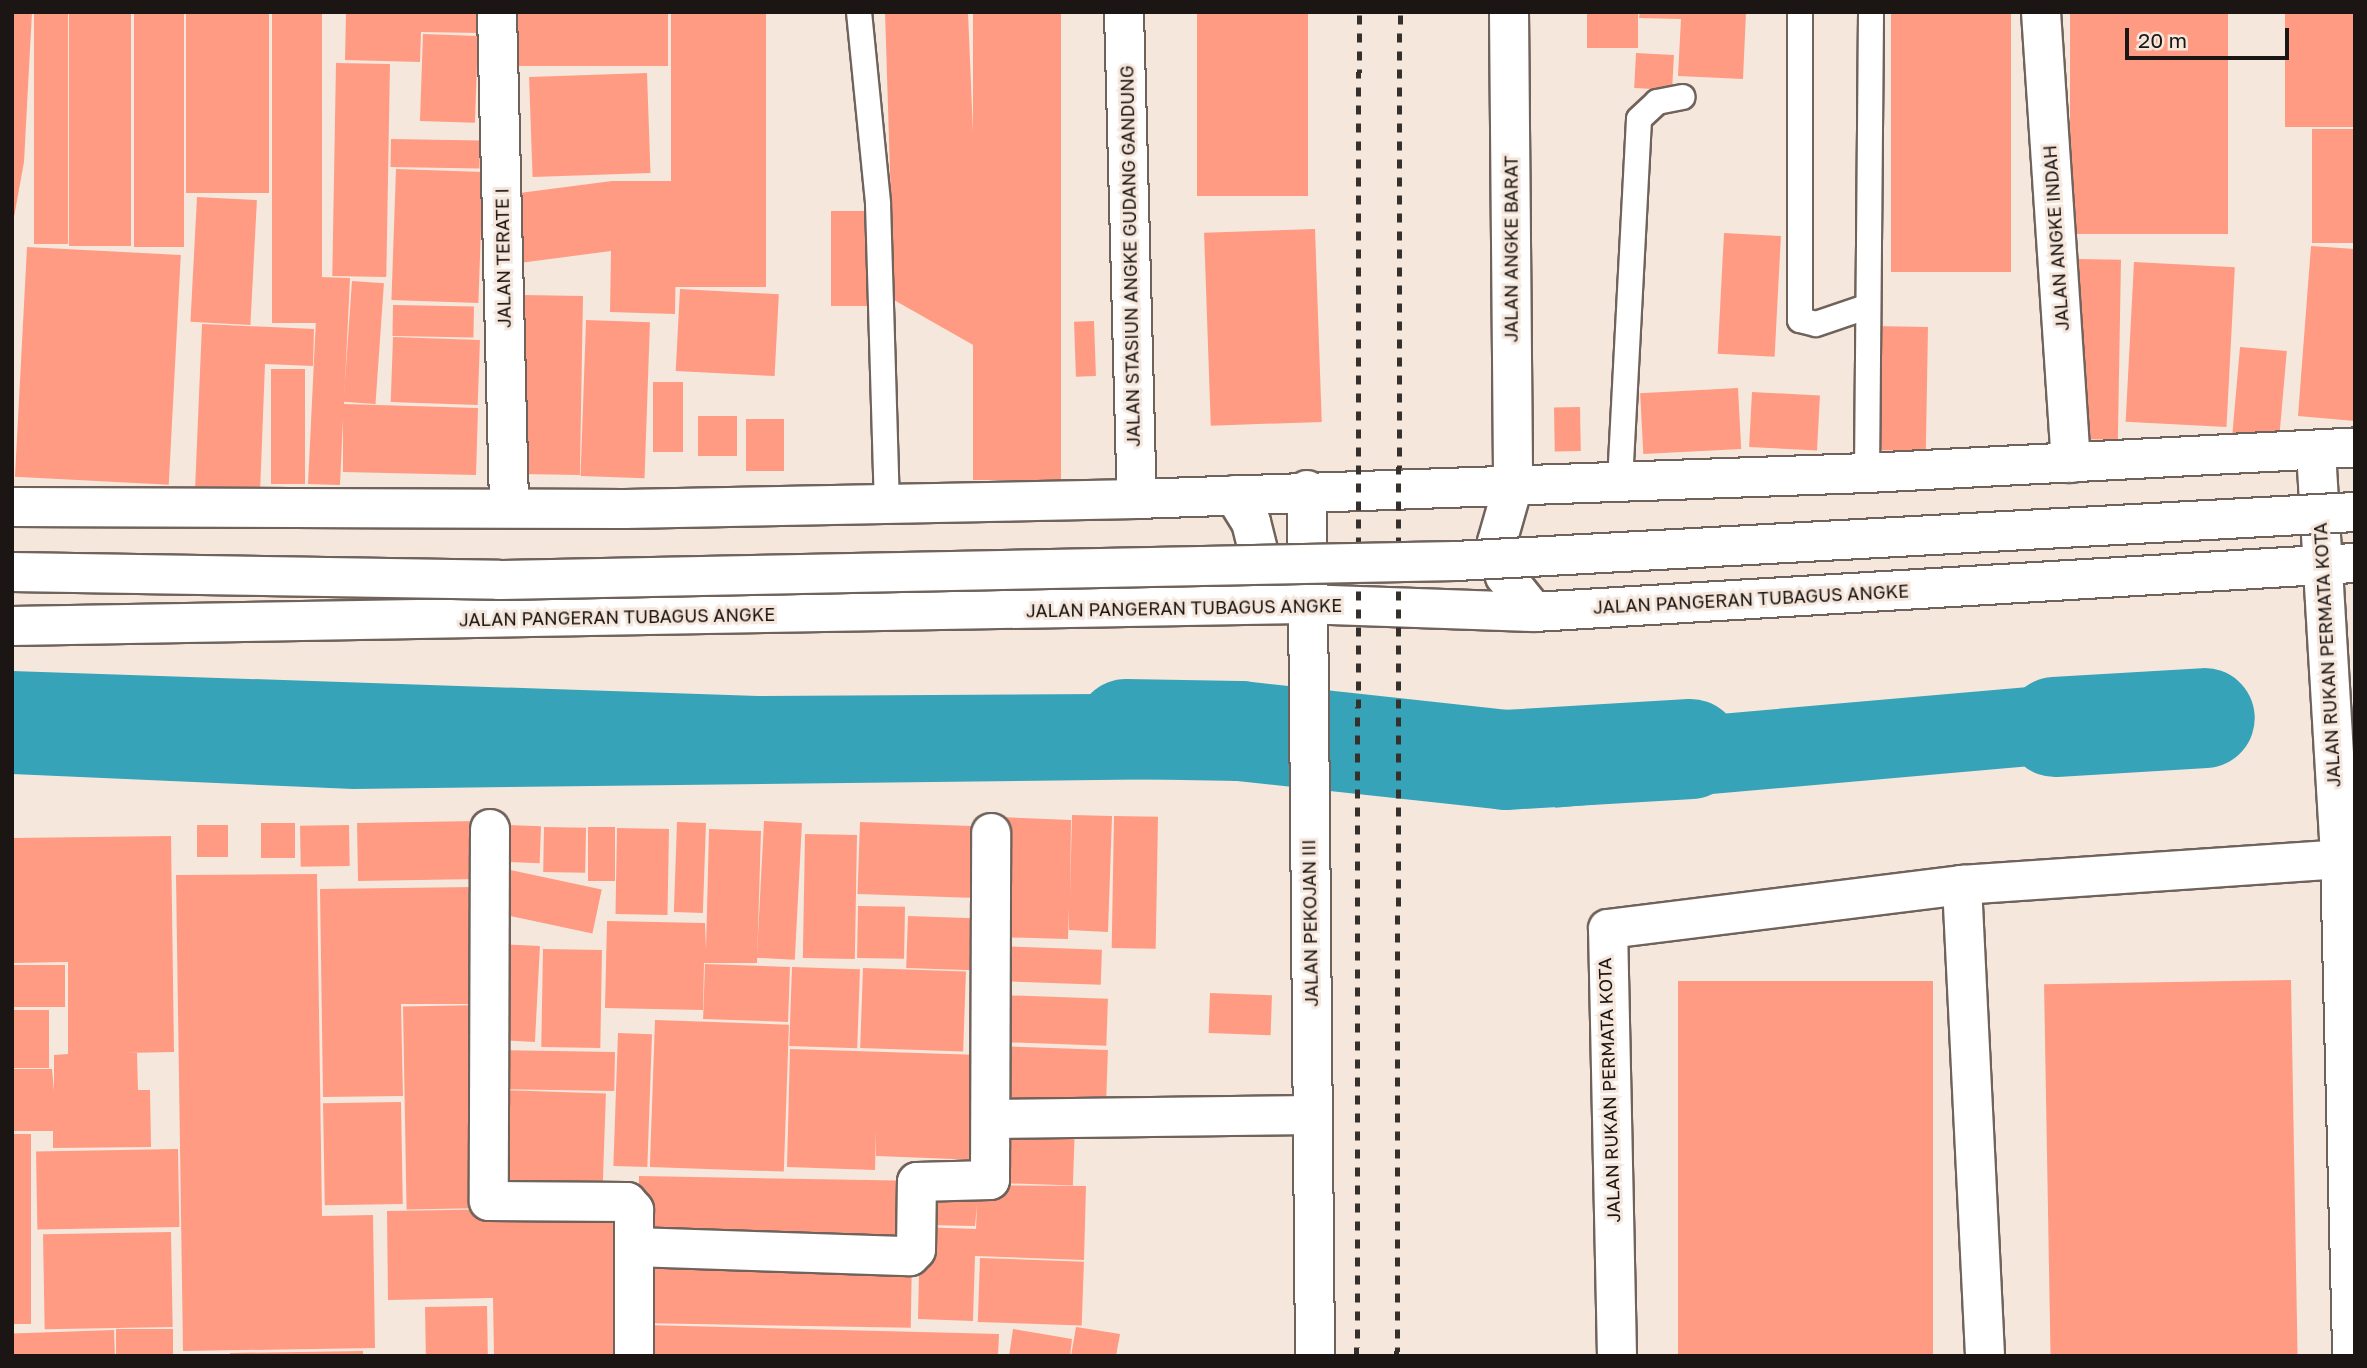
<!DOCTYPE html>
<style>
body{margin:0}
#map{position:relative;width:2367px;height:1368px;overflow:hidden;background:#f6e7dd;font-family:"Golos Text",sans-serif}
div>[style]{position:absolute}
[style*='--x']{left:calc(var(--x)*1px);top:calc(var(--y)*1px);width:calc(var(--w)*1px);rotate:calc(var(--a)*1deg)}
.water>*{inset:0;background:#37a3b9;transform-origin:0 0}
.river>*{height:100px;margin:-50px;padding:0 50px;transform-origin:50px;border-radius:50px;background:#37a3b9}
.building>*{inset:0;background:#ff9b82;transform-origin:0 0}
.roads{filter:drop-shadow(2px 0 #70635b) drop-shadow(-2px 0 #70635b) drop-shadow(0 2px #70635b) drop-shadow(0 -2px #70635b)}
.service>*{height:24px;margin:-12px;padding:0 12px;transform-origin:12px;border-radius:12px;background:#fff}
.minor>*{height:38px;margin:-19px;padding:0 19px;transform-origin:19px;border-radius:19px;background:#fff}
.tertiary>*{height:38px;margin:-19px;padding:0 19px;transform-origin:19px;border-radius:19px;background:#fff}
.rail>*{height:5px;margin-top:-2.5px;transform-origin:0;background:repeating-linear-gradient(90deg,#36302c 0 9px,transparent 0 18px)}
.bridges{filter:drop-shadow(2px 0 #70635b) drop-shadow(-2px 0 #70635b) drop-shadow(0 2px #70635b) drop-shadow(0 -2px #70635b)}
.secondary-bridge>*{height:38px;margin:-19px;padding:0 19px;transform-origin:19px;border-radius:19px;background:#fff}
span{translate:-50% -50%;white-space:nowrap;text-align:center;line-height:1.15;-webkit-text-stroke:6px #f6e7dd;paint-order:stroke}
.street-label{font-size:18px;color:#1b1613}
.frame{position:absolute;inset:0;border:14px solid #1b1613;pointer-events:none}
.scale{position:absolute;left:2125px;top:28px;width:164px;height:32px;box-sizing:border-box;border:4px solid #1b1613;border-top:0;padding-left:9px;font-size:21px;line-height:24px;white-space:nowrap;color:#1b1613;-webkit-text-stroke:5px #f6e7dd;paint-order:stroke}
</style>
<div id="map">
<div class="water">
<i style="clip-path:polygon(12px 671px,758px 696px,1266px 693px,1261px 778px,353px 789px,12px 774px)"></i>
<i style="left:2188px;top:673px;width:79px;height:642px;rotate:85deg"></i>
</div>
<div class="river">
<i style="--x:2055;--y:727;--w:150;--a:-3.4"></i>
<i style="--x:1126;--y:729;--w:114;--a:1"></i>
<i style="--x:1240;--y:731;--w:267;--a:6.2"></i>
<i style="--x:1505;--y:760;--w:186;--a:-3.4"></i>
</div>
<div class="building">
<i style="clip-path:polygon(12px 12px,32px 12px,24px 162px,14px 217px)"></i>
<i style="left:34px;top:12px;width:34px;height:232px"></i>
<i style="left:69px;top:12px;width:62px;height:234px"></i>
<i style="left:134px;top:12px;width:50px;height:235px"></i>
<i style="left:186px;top:12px;width:83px;height:181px"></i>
<i style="left:272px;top:12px;width:50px;height:311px"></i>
<i style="clip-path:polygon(346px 12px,481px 12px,480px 33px,421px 32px,420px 62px,345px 60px)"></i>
<i style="left:502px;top:12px;width:166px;height:54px"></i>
<i style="left:671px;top:12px;width:95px;height:275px"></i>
<i style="clip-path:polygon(885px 12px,968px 12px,982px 350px,894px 300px)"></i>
<i style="left:973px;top:12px;width:88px;height:468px"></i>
<i style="left:1197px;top:12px;width:111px;height:184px"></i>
<i style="left:1587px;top:12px;width:51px;height:36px"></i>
<i style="clip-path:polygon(1640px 12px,1746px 12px,1743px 79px,1678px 76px,1681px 19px,1639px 18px)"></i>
<i style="left:1891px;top:12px;width:120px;height:260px"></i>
<i style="left:2070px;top:12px;width:158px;height:222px"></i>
<i style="left:2285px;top:12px;width:70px;height:115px"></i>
<i style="left:423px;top:34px;width:55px;height:87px;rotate:2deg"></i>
<i style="left:1636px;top:53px;width:38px;height:35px;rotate:3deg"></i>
<i style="left:336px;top:63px;width:54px;height:213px;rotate:1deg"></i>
<i style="left:647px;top:73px;width:100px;height:118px;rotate:88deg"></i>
<i style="left:2312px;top:129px;width:43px;height:114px"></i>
<i style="left:391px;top:139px;width:89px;height:28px;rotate:1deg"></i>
<i style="left:396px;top:169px;width:87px;height:131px;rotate:2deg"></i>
<i style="clip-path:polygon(612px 181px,677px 181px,675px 314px,610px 312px,611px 251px,504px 265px,505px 195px)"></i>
<i style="left:197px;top:197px;width:60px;height:125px;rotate:3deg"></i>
<i style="left:831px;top:211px;width:41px;height:95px"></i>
<i style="left:1315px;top:229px;width:193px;height:111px;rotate:88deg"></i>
<i style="left:1724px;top:233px;width:57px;height:121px;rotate:3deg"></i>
<i style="clip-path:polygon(2311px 246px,2355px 249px,2355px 421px,2298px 416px)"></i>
<i style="left:27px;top:247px;width:154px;height:230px;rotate:3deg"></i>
<i style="left:2079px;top:259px;width:42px;height:180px;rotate:1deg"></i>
<i style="left:2134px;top:262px;width:101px;height:160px;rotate:3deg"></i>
<i style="clip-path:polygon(318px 277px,350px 278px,344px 404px,478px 408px,476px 475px,343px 472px,343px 419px,340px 485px,308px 484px)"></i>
<i style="left:352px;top:281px;width:32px;height:121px;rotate:4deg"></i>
<i style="left:680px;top:289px;width:99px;height:82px;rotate:3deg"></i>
<i style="left:523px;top:295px;width:60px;height:179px;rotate:1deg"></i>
<i style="left:393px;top:305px;width:81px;height:31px;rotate:1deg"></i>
<i style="left:586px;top:320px;width:64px;height:156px;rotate:2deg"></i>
<i style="left:1094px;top:321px;width:55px;height:20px;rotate:88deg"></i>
<i style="clip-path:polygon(202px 324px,314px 329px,313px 366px,265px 364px,260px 493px,195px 490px)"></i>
<i style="left:1874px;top:326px;width:54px;height:124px;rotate:1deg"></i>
<i style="left:393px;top:337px;width:87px;height:65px;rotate:2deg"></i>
<i style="left:2240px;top:347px;width:47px;height:93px;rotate:5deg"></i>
<i style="left:271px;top:369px;width:34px;height:115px"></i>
<i style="left:653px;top:382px;width:30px;height:70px"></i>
<i style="left:1738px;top:388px;width:61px;height:98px;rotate:87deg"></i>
<i style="left:1752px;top:392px;width:68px;height:55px;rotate:3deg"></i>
<i style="left:1580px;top:407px;width:44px;height:26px;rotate:89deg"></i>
<i style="left:698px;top:416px;width:39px;height:40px"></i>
<i style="left:746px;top:419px;width:38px;height:52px"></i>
<i style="clip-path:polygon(1072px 815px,1112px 816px,1108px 932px,1069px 930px,1069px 908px,1068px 939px,994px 937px,997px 817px,1071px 820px,1070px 899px)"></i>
<i style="left:1114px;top:816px;width:44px;height:132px;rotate:1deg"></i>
<i style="left:477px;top:821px;width:58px;height:120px;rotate:89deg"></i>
<i style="left:764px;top:821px;width:38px;height:137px;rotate:3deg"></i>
<i style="left:677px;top:822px;width:29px;height:90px;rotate:2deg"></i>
<i style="left:860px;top:822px;width:126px;height:72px;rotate:2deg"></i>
<i style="left:295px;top:823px;width:35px;height:34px;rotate:90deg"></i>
<i style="left:197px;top:825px;width:31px;height:32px"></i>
<i style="left:349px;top:825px;width:41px;height:49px;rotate:89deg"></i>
<i style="left:508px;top:825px;width:33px;height:37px;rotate:2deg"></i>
<i style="left:544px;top:827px;width:42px;height:45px;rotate:1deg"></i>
<i style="left:588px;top:827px;width:27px;height:54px"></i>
<i style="left:617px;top:828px;width:52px;height:86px;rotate:1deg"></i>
<i style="clip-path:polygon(709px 829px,761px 831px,757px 963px,704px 963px,703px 1010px,605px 1008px,607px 921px,705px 923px,706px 950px)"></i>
<i style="left:805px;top:834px;width:52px;height:124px;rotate:1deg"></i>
<i style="clip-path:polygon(171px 836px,174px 1052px,123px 1053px,137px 1053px,138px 1090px,150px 1090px,151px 1147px,53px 1148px,53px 1131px,12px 1131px,12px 1069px,52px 1069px,54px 1091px,54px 1055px,68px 1054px,68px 962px,12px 963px,12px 838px)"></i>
<i style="left:501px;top:868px;width:103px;height:45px;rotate:12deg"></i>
<i style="clip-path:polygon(317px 874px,322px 1216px,373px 1215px,375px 1348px,183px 1351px,176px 875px)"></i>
<i style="clip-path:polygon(474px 887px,476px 1004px,401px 1004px,403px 1096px,323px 1097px,320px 889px)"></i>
<i style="left:858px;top:906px;width:47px;height:52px;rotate:1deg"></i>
<i style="left:908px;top:916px;width:67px;height:52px;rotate:2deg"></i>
<i style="left:500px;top:944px;width:40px;height:96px;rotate:3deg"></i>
<i style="left:995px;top:946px;width:107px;height:35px;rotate:2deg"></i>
<i style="left:543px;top:949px;width:59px;height:98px;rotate:1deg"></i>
<i style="left:705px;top:964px;width:85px;height:55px;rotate:2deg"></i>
<i style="left:65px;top:965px;width:42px;height:53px;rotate:90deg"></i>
<i style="left:792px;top:967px;width:68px;height:79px;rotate:2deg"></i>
<i style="left:863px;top:968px;width:103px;height:80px;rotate:2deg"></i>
<i style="left:2291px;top:980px;width:376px;height:247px;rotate:89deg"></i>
<i style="left:1678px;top:981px;width:255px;height:375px"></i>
<i style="left:1210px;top:993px;width:62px;height:40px;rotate:2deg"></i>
<i style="left:1000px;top:995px;width:108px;height:47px;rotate:2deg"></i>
<i style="left:484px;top:1005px;width:203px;height:81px;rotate:89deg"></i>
<i style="left:12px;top:1010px;width:37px;height:58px"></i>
<i style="left:655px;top:1020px;width:134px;height:147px;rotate:2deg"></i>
<i style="left:618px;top:1033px;width:34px;height:133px;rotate:2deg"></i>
<i style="left:994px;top:1046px;width:114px;height:69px;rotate:2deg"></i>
<i style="clip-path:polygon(790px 1049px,982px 1055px,979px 1160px,876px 1156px,876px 1130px,875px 1170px,787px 1167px)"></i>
<i style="left:497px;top:1050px;width:118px;height:39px;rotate:1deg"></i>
<i style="left:504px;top:1090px;width:102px;height:108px;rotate:2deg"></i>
<i style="left:401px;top:1102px;width:102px;height:78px;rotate:89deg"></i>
<i style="left:1000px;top:1123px;width:75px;height:60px;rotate:2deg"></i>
<i style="left:12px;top:1134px;width:19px;height:190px"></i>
<i style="left:178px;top:1149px;width:78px;height:142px;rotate:89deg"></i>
<i style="left:639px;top:1176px;width:272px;height:66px;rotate:1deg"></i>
<i style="clip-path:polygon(923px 1185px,1086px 1186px,1084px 1260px,975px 1256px,973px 1321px,918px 1319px,920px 1227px,976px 1229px,977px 1205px,975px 1226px,922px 1225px)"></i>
<i style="clip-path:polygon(561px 1208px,624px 1208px,626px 1356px,494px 1356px,493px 1298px,388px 1300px,387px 1211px)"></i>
<i style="left:171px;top:1232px;width:95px;height:128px;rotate:89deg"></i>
<i style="left:639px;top:1252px;width:273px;height:71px;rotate:1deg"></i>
<i style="left:980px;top:1258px;width:104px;height:64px;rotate:2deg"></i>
<i style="left:487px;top:1306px;width:50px;height:62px;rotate:89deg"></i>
<i style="clip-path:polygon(645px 1325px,999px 1334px,998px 1356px,644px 1356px)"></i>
<i style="clip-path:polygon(1076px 1327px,1120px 1334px,1116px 1356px,1071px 1356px)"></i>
<i style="left:173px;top:1329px;width:27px;height:57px;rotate:90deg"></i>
<i style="clip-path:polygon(1013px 1329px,1072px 1339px,1070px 1356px,1009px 1356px)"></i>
<i style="left:114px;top:1330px;width:26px;height:102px;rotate:88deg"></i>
<i style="clip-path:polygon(363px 1351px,363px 1356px,230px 1356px,230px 1353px)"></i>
</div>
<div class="roads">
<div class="service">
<i style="--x:859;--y:12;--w:193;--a:84.3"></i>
<i style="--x:878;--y:204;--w:300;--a:88.3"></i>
<i style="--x:1800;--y:12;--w:308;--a:90"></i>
<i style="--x:1800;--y:320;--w:16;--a:14"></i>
<i style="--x:1816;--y:324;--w:53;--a:-18.8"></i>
<i style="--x:1867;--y:473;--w:461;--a:-89.5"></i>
<i style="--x:1620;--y:482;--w:363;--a:-87"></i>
<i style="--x:1639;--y:119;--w:25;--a:-43"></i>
<i style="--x:1657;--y:102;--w:26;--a:-11"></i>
</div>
<div class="minor">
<i style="--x:497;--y:12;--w:492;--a:88.6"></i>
<i style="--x:1509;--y:12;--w:474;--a:89.5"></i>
<i style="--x:2316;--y:451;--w:408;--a:86.6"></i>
<i style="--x:2340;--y:858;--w:498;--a:88.6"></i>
<i style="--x:1307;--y:490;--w:866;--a:89.47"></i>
<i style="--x:490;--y:829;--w:372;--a:90.2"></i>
<i style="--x:489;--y:1201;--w:138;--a:0.4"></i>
<i style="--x:627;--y:1202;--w:11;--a:49"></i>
<i style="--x:634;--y:1210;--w:37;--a:90"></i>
<i style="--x:1962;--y:885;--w:472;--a:87.2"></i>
<i style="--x:991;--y:1119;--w:321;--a:-0.7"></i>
<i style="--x:634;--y:1356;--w:109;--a:-90"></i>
<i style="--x:634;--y:1247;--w:276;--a:1.9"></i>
<i style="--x:910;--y:1256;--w:8;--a:-45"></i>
<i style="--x:916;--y:1250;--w:68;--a:-89.2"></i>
<i style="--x:917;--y:1182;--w:73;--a:-1.6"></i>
<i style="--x:990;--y:1180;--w:347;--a:-89.8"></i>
<i style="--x:1617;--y:1356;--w:427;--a:-91.2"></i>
<i style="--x:1608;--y:929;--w:357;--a:-7.1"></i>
<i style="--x:1962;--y:885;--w:394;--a:-3.9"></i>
</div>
<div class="tertiary">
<i style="--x:1124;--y:12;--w:487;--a:88.5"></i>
<i style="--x:2041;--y:12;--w:452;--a:86.2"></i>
<i style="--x:1513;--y:486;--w:58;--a:105.9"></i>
<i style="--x:1497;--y:542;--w:35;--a:77"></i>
<i style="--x:1505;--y:576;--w:46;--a:51.1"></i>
<i style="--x:1234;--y:495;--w:32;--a:58"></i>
<i style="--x:1251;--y:522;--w:30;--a:76"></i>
<i style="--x:1258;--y:551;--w:47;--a:99.9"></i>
<i style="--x:12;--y:507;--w:613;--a:0.19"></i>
<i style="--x:625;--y:509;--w:512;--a:-1.12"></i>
<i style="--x:1137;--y:499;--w:730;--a:-2.04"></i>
<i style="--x:1867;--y:473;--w:489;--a:-3"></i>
<i style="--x:12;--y:626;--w:1290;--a:-0.98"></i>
<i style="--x:1302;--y:604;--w:232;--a:2"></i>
<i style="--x:1534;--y:612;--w:822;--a:-3.42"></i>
</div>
</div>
<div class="rail">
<i style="--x:1357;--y:1356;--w:1344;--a:-89.91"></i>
<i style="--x:1397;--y:1356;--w:1344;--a:-89.87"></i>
</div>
<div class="bridges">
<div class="secondary-bridge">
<i style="--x:12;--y:572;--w:487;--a:0.9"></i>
<i style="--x:499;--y:580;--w:957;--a:-1.14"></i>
<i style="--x:1456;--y:561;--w:900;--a:-3.12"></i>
</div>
</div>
<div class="street-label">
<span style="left:2056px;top:238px;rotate:-94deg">JALAN ANGKE INDAH</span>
<span style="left:1511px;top:249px;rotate:-90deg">JALAN ANGKE BARAT</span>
<span style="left:1130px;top:256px;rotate:-91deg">JALAN STASIUN ANGKE GUDANG GANDUNG</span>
<span style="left:503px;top:258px;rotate:-91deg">JALAN TERATE I</span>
<span style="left:1751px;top:599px;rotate:-3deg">JALAN PANGERAN TUBAGUS ANGKE</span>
<span style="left:1184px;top:608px;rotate:-1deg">JALAN PANGERAN TUBAGUS ANGKE</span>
<span style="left:617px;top:617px;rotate:-1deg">JALAN PANGERAN TUBAGUS ANGKE</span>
<span style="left:2327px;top:655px;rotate:-93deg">JALAN RUKAN PERMATA KOTA</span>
<span style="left:1310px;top:923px;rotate:-91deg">JALAN PEKOJAN III</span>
<span style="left:1609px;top:1090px;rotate:-92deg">JALAN RUKAN PERMATA KOTA</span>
</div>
<div class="frame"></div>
<div class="scale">20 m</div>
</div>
